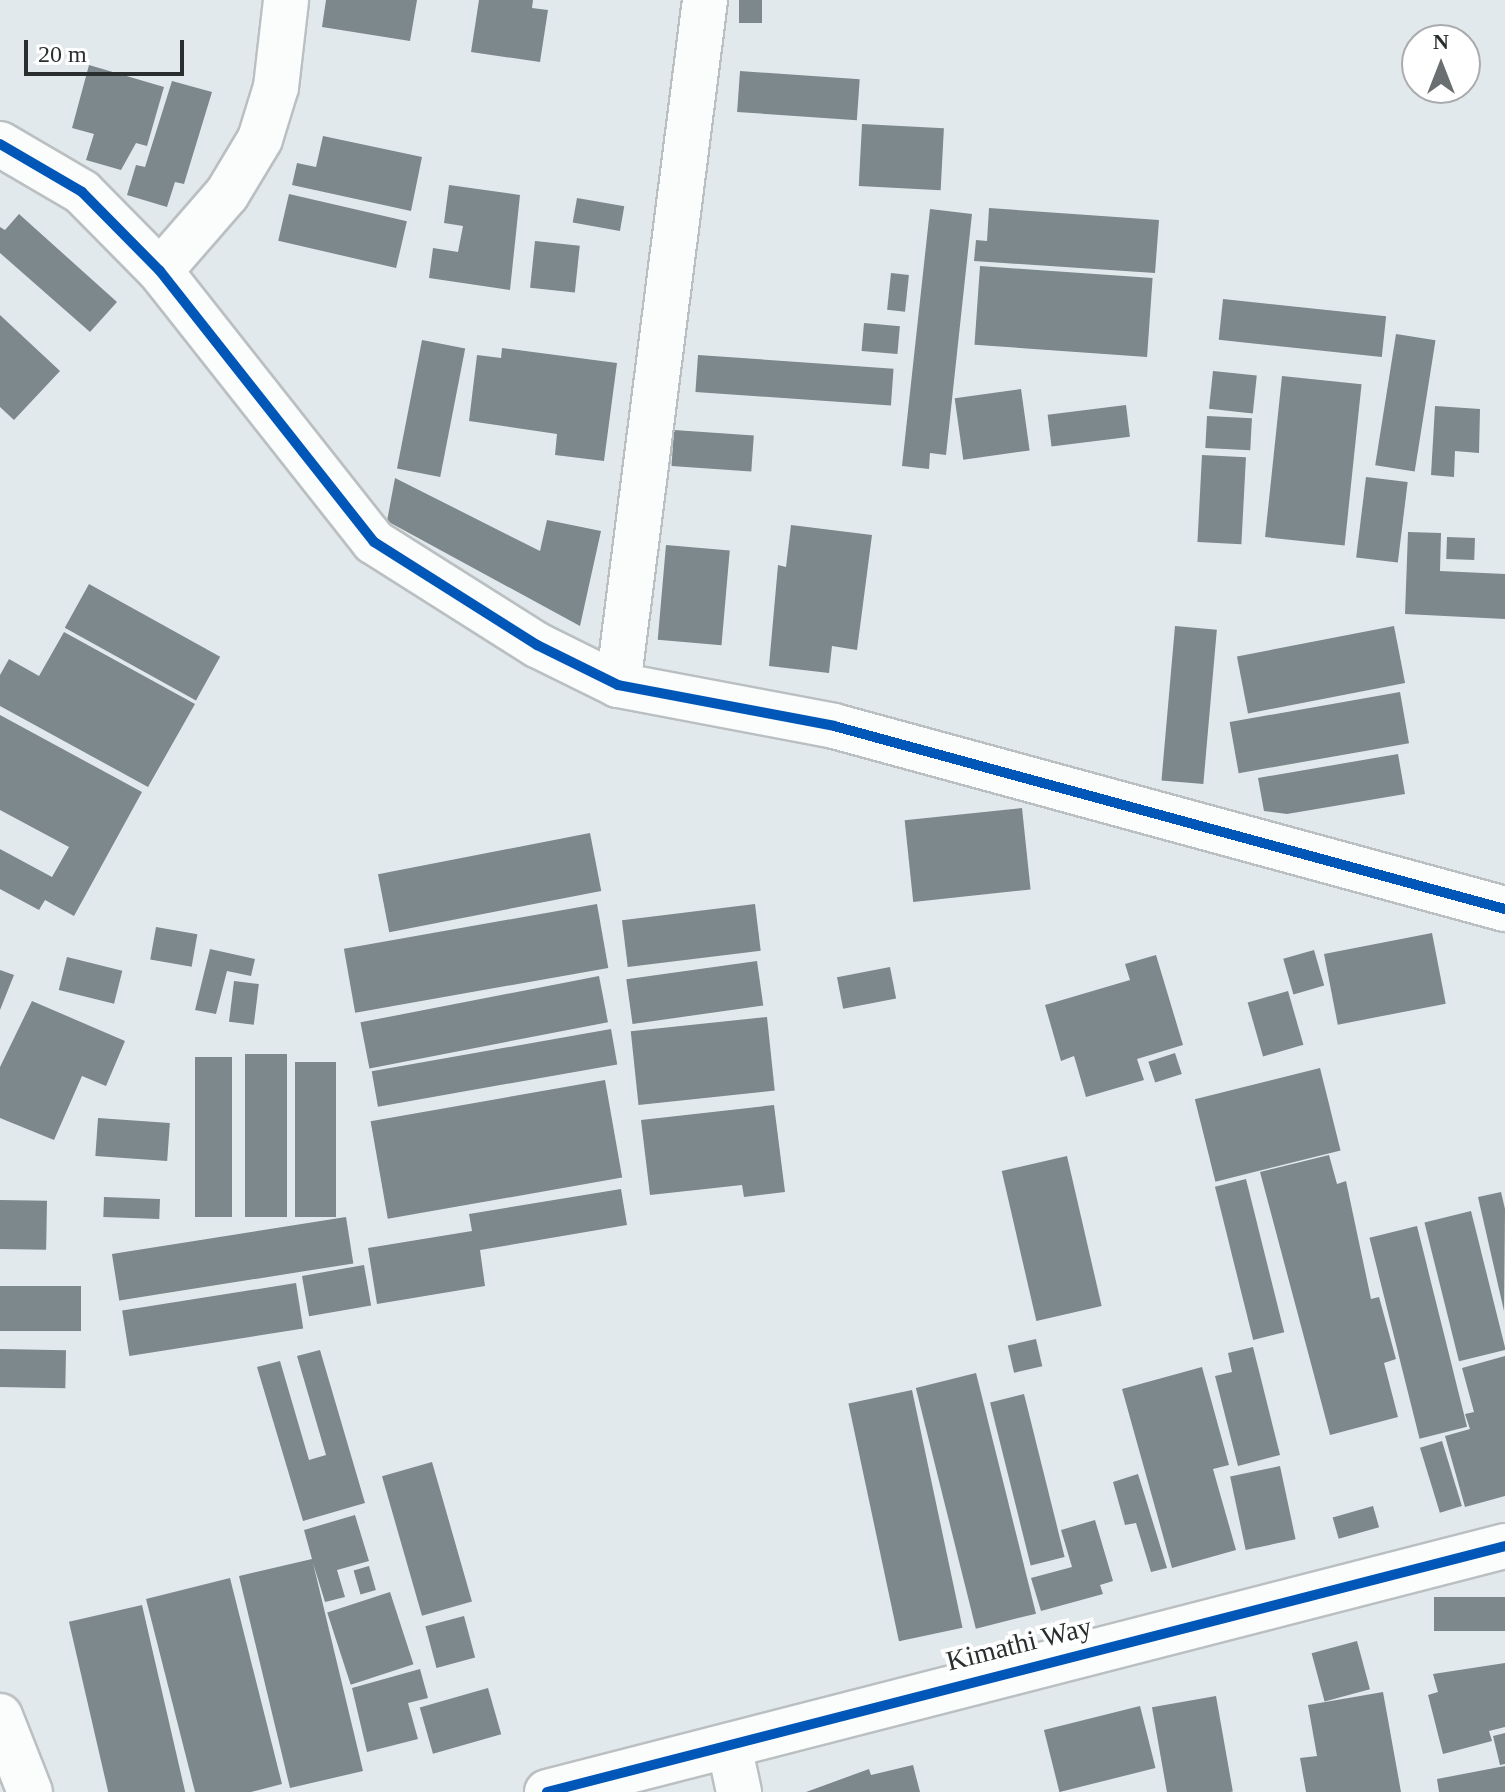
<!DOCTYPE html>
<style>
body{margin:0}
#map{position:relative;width:1505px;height:1792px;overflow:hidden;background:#e2e9ec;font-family:"Times New Roman",serif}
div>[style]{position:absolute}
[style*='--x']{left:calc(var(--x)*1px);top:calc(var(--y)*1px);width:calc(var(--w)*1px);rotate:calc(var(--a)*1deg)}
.building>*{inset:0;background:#7c888b;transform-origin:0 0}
.roads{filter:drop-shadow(2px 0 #bac0c2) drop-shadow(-2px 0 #bac0c2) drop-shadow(0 2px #bac0c2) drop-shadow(0 -2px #bac0c2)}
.minor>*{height:44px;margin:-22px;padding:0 22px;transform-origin:22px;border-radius:22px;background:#fbfcfc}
.cycleway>*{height:10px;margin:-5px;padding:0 5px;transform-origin:5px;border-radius:5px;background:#0057b8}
span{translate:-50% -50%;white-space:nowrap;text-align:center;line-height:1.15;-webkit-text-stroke:8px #fff;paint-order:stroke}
.street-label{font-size:28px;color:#292e2f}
.north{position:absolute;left:1401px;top:24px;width:80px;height:80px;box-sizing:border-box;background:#fff;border:2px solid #a9abac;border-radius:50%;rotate:0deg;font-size:22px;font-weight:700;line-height:32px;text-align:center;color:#292e2f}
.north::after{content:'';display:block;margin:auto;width:28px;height:36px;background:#6a6f71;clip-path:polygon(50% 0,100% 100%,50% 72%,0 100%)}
.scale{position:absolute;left:24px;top:40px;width:160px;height:36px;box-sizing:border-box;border:4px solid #292e2f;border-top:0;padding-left:10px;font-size:24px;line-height:28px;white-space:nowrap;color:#292e2f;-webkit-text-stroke:6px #fff;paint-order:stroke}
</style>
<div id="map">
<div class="building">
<i style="clip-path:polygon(326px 0,417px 0,410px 41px,322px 27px)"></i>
<i style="clip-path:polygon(479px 0,533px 0,532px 8px,548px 10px,540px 62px,471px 52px)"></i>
<i style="left:739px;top:0;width:23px;height:23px"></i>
<i style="clip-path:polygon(89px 65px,164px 87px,147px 146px,136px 143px,121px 170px,86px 160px,94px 134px,72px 128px)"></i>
<i style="left:740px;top:71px;width:120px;height:41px;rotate:4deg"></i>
<i style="clip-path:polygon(172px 81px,212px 92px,184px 184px,175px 182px,167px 207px,127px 195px,136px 165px,145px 167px)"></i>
<i style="left:862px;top:124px;width:82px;height:62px;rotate:3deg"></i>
<i style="clip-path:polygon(323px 136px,422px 157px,411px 211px,292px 185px,297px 163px,316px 167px)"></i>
<i style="clip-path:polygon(449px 185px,520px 195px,510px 290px,429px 278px,433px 248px,458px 252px,463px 226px,444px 223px)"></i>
<i style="left:289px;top:194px;width:121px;height:48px;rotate:13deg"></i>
<i style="left:577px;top:198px;width:48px;height:25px;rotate:10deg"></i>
<i style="clip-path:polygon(989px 208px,1159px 220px,1155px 273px,974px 261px,976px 240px,987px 241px)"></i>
<i style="clip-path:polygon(930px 209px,972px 214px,946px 455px,930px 453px,929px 469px,902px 466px)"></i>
<i style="clip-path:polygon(19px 214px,117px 302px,90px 332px,0 253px,0 227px,5px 230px)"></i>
<i style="left:535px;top:241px;width:45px;height:47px;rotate:6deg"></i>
<i style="left:980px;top:266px;width:173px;height:79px;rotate:4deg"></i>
<i style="left:891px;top:273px;width:18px;height:37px;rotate:6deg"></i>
<i style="left:1223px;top:299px;width:164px;height:41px;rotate:6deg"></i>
<i style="clip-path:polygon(0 315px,60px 371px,14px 420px,0 407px)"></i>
<i style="left:864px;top:323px;width:36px;height:28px;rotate:5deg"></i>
<i style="left:1396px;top:334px;width:40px;height:133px;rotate:9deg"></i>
<i style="left:422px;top:340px;width:44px;height:131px;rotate:11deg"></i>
<i style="clip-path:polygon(502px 348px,617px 363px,604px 461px,555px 455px,557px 434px,469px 421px,477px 355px,501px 358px)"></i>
<i style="left:698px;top:355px;width:196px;height:37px;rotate:4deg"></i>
<i style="left:1213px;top:371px;width:44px;height:38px;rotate:6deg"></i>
<i style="left:1282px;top:376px;width:80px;height:162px;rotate:6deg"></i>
<i style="left:1021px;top:389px;width:62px;height:67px;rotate:82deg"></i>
<i style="left:1126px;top:405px;width:32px;height:79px;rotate:83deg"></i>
<i style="clip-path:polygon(1435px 406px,1480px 409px,1479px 453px,1455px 451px,1454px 477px,1431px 475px)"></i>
<i style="left:1207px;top:416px;width:45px;height:32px;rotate:3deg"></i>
<i style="left:674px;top:430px;width:80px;height:36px;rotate:4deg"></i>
<i style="left:1202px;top:455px;width:44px;height:87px;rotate:3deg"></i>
<i style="left:1366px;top:477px;width:42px;height:81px;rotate:7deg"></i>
<i style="clip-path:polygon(395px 478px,540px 551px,547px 520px,601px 531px,580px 626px,387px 521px)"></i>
<i style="clip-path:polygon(791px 525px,872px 535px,857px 650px,832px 646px,829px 673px,769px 666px,778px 565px,786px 567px)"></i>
<i style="clip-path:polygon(1408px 532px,1441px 533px,1440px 571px,1505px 574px,1505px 619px,1405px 614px)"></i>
<i style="left:1447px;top:537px;width:28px;height:22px;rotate:2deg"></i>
<i style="left:666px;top:545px;width:64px;height:95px;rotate:5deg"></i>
<i style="left:89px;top:584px;width:150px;height:50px;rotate:29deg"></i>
<i style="left:1175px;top:626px;width:42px;height:155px;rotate:5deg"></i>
<i style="left:1394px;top:626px;width:58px;height:160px;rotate:79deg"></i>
<i style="clip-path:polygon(64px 632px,195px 704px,148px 787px,0 706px,0 675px,9px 659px,39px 676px)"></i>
<i style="left:1400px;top:692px;width:52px;height:173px;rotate:80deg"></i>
<i style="clip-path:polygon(0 715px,142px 792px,74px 916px,45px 900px,39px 910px,0 889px,0 849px,52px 877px,69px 847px,0 810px)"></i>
<i style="clip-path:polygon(1398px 754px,1405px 794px,1287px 814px,1264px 811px,1258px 778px)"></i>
<i style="left:1022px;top:808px;width:82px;height:118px;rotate:84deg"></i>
<i style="left:590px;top:833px;width:59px;height:216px;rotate:79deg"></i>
<i style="left:597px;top:904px;width:65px;height:257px;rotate:80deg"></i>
<i style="left:755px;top:904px;width:47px;height:134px;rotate:83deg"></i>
<i style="left:156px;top:927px;width:42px;height:33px;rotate:10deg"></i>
<i style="left:1432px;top:933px;width:72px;height:110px;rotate:79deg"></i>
<i style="clip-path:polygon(210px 949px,255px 959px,251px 976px,227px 971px,216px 1014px,195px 1010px)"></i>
<i style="left:1314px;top:950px;width:37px;height:32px;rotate:74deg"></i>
<i style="clip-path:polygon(1156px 955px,1183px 1045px,1137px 1059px,1144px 1080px,1086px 1097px,1074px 1056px,1061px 1061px,1045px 1005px,1130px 980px,1125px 964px)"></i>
<i style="left:67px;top:957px;width:57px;height:34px;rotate:14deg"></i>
<i style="left:757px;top:961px;width:45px;height:132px;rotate:82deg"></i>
<i style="left:890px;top:967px;width:32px;height:54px;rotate:79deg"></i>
<i style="clip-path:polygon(0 970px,14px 975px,0 1010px)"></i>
<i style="left:599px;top:976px;width:47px;height:243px;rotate:79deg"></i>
<i style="left:234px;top:981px;width:25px;height:41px;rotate:7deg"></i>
<i style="left:1288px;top:991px;width:56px;height:42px;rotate:74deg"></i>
<i style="clip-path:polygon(32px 1001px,125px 1041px,106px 1086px,82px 1076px,54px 1140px,0 1118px,0 1067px)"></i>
<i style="left:767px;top:1017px;width:74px;height:137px;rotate:84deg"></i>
<i style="left:611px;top:1029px;width:36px;height:243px;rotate:80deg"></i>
<i style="left:1175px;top:1053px;width:22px;height:28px;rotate:72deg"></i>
<i style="left:245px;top:1054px;width:42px;height:163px"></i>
<i style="left:195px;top:1057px;width:37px;height:160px"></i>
<i style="left:295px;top:1062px;width:41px;height:155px"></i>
<i style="left:1320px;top:1068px;width:85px;height:129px;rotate:76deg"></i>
<i style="left:605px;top:1080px;width:99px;height:238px;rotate:80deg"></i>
<i style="clip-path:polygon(774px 1105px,785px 1192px,744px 1197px,742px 1185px,650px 1195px,641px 1120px)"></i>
<i style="left:98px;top:1118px;width:72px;height:38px;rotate:4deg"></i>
<i style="clip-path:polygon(1329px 1155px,1337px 1184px,1346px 1181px,1371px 1299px,1379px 1297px,1396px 1359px,1384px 1363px,1398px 1417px,1330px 1435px,1260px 1172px)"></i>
<i style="left:1067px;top:1156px;width:154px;height:67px;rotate:77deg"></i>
<i style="left:1246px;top:1179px;width:158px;height:32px;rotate:76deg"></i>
<i style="clip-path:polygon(621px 1189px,627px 1225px,480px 1250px,485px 1286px,377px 1304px,368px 1248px,472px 1231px,469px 1214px)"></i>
<i style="clip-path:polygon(1501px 1192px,1505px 1209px,1504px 1311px,1478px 1197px)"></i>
<i style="left:104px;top:1197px;width:56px;height:20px;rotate:2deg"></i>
<i style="left:0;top:1200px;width:47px;height:49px;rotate:1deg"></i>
<i style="left:1471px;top:1211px;width:143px;height:48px;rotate:76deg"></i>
<i style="left:346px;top:1217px;width:47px;height:237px;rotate:81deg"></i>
<i style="left:1417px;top:1226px;width:207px;height:49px;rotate:76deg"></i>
<i style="left:364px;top:1265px;width:41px;height:63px;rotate:80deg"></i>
<i style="left:296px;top:1283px;width:46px;height:176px;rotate:81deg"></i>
<i style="left:0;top:1286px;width:81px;height:45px"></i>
<i style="left:1036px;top:1339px;width:28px;height:29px;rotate:77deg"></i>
<i style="clip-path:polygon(1253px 1347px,1280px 1455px,1238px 1466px,1215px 1376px,1232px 1372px,1228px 1353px)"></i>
<i style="left:0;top:1349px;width:66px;height:38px;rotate:1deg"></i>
<i style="clip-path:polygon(320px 1350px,365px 1503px,303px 1521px,257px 1367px,280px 1361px,309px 1460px,326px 1455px,297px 1356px)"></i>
<i style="clip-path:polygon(1505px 1356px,1505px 1496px,1465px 1507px,1445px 1436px,1470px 1429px,1465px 1414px,1474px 1412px,1462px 1368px)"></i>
<i style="clip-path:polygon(1202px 1367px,1229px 1465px,1213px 1469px,1236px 1550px,1172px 1568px,1122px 1389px)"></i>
<i style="left:976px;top:1373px;width:248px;height:62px;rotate:76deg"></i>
<i style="left:912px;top:1390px;width:243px;height:65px;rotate:78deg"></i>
<i style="left:1024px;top:1394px;width:168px;height:35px;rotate:76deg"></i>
<i style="left:1442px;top:1441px;width:68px;height:23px;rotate:73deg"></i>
<i style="left:432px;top:1462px;width:145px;height:52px;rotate:74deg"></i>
<i style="left:1280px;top:1466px;width:75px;height:51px;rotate:78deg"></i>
<i style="clip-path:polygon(1138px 1474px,1167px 1568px,1151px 1572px,1136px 1523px,1125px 1525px,1113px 1482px)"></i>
<i style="left:1373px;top:1506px;width:22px;height:42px;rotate:74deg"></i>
<i style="clip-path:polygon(355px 1515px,369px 1561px,337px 1570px,345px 1597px,325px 1602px,313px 1563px,363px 1771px,290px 1788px,239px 1576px,312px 1559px,304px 1530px)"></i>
<i style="clip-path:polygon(1095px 1520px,1113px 1581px,1100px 1585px,1103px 1594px,1041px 1611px,1031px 1578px,1072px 1567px,1061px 1530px)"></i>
<i style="left:369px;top:1566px;width:25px;height:16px;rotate:74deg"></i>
<i style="clip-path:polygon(230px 1578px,282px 1784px,251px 1792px,195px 1792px,146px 1599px)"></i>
<i style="left:390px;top:1592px;width:76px;height:66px;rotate:72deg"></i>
<i style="left:1505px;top:1597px;width:34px;height:71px;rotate:90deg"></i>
<i style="left:142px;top:1605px;width:192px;height:75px;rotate:77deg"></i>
<i style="left:464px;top:1616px;width:43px;height:40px;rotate:75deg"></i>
<i style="left:1357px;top:1641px;width:50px;height:47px;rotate:75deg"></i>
<i style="clip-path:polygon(1505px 1663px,1505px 1727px,1489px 1731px,1492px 1741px,1443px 1754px,1428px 1695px,1438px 1692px,1433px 1674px)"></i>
<i style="clip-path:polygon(420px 1669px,428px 1698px,408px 1703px,418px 1739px,367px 1752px,352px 1688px)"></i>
<i style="left:488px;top:1688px;width:48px;height:71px;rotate:74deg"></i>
<i style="clip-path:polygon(1383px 1692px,1401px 1792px,1306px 1792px,1300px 1758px,1317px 1756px,1308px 1705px)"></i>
<i style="left:1216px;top:1696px;width:97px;height:65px;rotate:80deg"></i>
<i style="left:1140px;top:1706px;width:64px;height:99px;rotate:76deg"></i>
<i style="clip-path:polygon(1505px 1733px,1505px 1764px,1500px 1765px,1493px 1736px)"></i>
<i style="clip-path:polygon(913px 1765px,920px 1792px,806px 1792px,869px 1769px,871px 1775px)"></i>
<i style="clip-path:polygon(1505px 1766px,1505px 1792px,1439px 1792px,1437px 1779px)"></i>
</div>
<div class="roads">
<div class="minor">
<i style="--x:0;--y:144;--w:95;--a:30.3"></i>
<i style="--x:82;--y:192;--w:111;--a:45.4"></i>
<i style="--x:160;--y:271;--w:345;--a:51.7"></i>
<i style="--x:374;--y:542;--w:193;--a:32.3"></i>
<i style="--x:537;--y:645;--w:90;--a:26.3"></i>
<i style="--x:618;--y:685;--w:220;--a:10.7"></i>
<i style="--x:834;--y:726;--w:696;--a:15.26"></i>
<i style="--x:160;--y:271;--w:102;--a:-49"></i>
<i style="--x:227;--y:194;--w:64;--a:-59"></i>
<i style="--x:260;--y:139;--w:54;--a:-72.9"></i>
<i style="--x:276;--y:87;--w:88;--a:-83.4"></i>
<i style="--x:618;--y:685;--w:691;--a:-82.76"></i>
<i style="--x:0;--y:1716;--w:82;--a:68.5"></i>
<i style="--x:730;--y:1750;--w:43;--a:77.9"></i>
<i style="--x:547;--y:1792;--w:989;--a:-14.4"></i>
</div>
</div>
<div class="cycleway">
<i style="--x:0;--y:144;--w:95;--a:30.3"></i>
<i style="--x:82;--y:192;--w:111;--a:45.4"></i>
<i style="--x:160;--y:271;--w:345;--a:51.7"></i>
<i style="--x:374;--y:542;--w:193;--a:32.3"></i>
<i style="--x:537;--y:645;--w:90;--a:26.3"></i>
<i style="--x:618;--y:685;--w:220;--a:10.7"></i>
<i style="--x:834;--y:726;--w:696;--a:15.26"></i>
<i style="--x:547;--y:1792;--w:989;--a:-14.4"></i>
</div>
<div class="street-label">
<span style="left:1019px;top:1644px;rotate:-14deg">Kimathi Way</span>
</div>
<div class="north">N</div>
<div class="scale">20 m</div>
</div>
